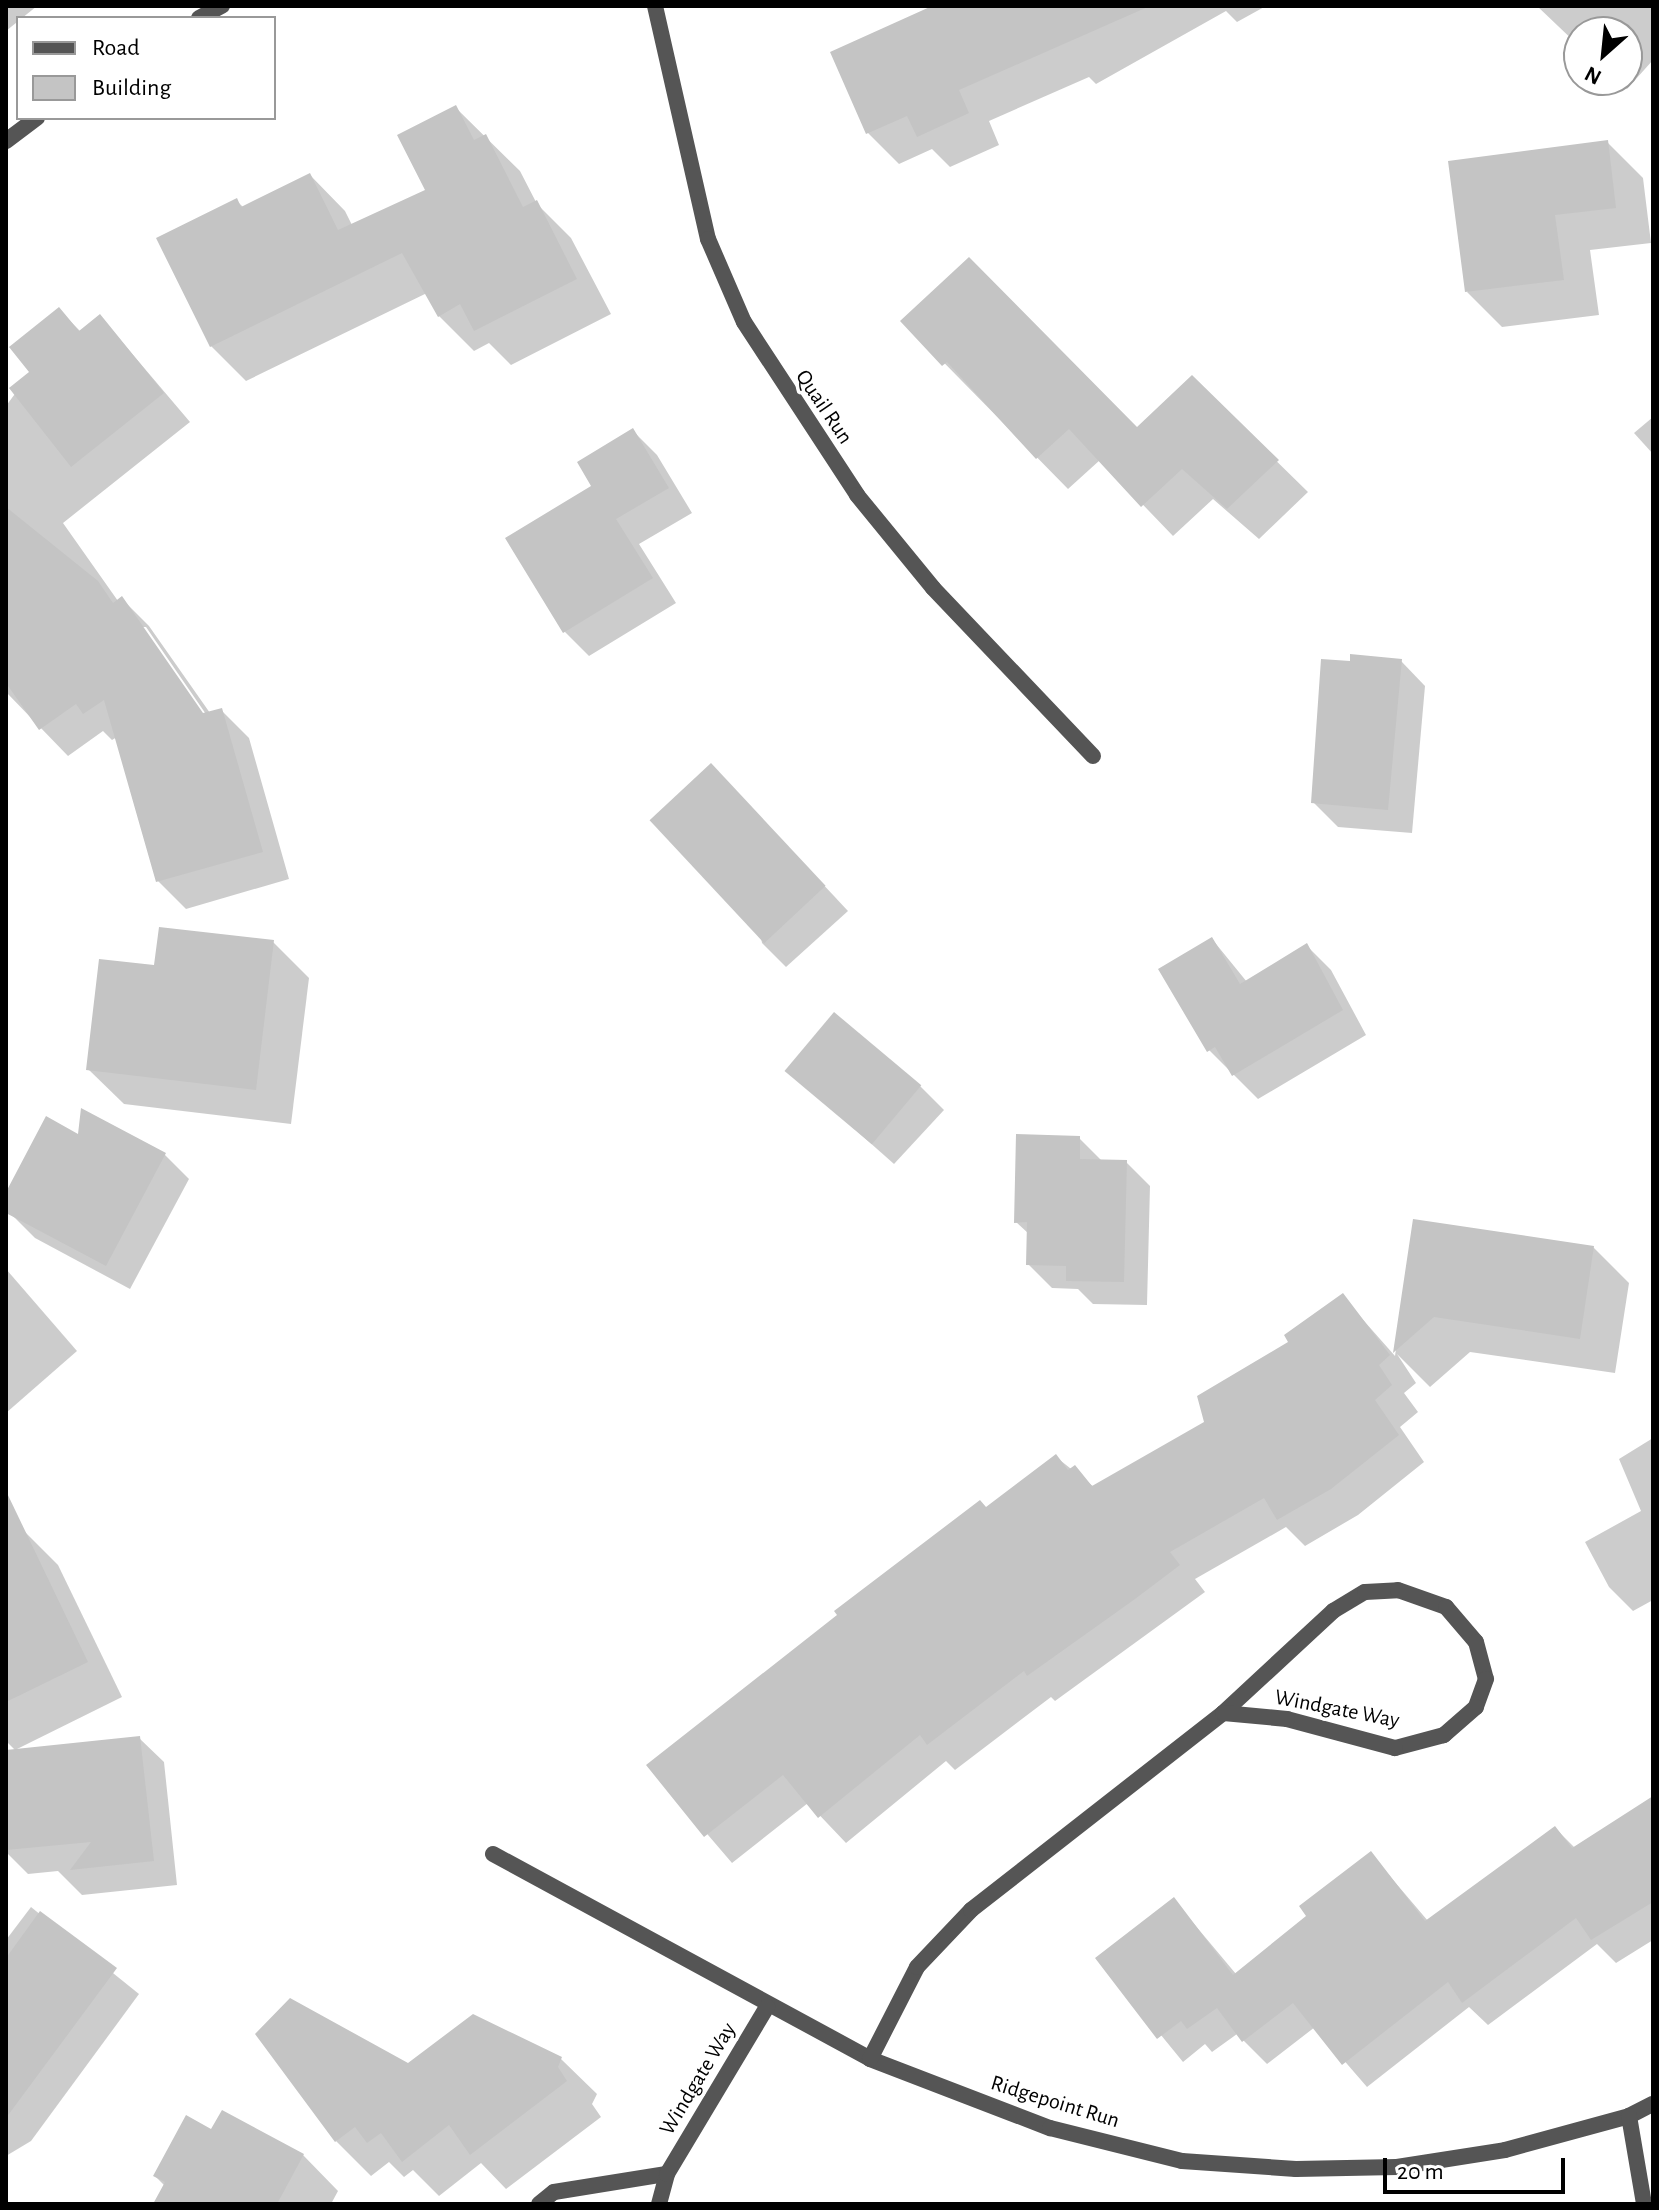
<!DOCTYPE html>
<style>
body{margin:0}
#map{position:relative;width:1659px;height:2210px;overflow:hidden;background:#fff;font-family:"Alegreya Sans",sans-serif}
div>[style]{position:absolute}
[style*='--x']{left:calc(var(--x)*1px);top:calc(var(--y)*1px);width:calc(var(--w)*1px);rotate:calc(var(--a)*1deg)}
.shadow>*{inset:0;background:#0003}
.building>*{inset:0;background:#c4c4c4;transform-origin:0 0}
.street>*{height:16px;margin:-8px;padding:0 8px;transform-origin:8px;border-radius:8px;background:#555}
span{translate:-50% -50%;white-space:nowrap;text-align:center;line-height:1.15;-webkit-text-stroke:7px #fff;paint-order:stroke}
.street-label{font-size:22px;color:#000}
.frame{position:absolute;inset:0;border:8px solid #000;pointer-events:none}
.legend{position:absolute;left:16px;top:16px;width:260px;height:104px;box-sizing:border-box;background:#fff;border:2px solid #999;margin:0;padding:10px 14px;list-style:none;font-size:24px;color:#000}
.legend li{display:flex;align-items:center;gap:16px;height:40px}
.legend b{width:40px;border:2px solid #999}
.north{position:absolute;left:1563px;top:16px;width:80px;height:80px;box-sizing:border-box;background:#fff;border:2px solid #999;border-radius:50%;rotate:207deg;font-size:22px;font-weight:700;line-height:32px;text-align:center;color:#000}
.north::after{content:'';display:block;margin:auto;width:28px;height:36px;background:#000;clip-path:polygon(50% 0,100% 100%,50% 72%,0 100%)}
.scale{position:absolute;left:1383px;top:2158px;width:182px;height:36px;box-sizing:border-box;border:4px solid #000;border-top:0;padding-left:10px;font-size:24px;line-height:28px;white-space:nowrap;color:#000;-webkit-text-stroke:6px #fff;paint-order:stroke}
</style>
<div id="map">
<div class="shadow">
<i style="clip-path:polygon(6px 6px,37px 6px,6px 31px)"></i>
<i style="clip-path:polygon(937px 6px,1266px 6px,1237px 22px,1226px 11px,1096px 84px,1089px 77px,989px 121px,999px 145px,950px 167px,932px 149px,899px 164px,868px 133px,832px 53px)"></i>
<i style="clip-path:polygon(1537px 6px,1653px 6px,1653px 60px,1627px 89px,1616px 80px,1627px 80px,1627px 32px,1579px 32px,1579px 46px)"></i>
<i style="clip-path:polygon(455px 107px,520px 171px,537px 204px,571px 238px,611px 314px,511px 365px,489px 343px,474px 351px,439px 316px,427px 293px,246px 381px,211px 346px,237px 201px,244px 208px,310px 175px,345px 211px,352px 225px,428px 191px)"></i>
<i style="clip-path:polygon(1607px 142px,1643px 178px,1651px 243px,1590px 250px,1599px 315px,1502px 327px,1467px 292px)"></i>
<i style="clip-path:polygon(evenodd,59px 310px,81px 332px,100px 316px,190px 422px,63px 523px,118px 601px,122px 599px,149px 626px,210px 713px,221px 710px,249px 738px,289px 879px,186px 909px,158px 881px,117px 737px,112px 740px,103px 731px,68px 756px,6px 692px,6px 406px,31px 372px,59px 310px,141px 627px,146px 627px,210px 720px,207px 723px,141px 627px)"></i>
<i style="clip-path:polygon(903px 321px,1137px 430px,1192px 378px,1308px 492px,1259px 539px,1213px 499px,1173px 536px,1100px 460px,1068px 489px)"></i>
<i style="clip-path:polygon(1653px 417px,1653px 454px,1634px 433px)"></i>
<i style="clip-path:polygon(633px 431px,657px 455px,692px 513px,639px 544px,676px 603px,589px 656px,565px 632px,594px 486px)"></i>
<i style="clip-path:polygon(1401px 661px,1425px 686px,1412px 833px,1338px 827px,1313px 802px,1352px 663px)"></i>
<i style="clip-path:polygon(735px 790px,848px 911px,786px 967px,762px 943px)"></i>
<i style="clip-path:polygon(1212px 939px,1247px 982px,1307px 946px,1331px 970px,1366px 1035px,1258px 1099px,1209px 1050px)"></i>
<i style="clip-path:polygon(273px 942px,309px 978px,291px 1124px,124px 1104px,88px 1069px,156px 967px)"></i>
<i style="clip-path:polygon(788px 1070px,920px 1086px,944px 1110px,894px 1164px)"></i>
<i style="clip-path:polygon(80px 1137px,165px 1155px,189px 1179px,130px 1289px,35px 1238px,11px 1214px)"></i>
<i style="clip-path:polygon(1079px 1138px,1102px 1161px,1126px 1162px,1150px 1186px,1147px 1305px,1093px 1304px,1078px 1289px,1052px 1288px,1028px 1264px,1029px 1234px,1016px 1222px)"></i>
<i style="clip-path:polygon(1414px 1221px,1593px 1247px,1629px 1283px,1615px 1373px,1470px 1352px,1430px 1387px,1397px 1354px,1416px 1383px,1404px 1393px,1418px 1412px,1400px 1427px,1424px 1462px,1358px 1515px,1305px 1546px,1286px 1527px,1195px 1579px,1205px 1592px,1055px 1701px,1051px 1697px,955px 1770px,946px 1761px,846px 1843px,808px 1803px,732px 1863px,649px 1766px,1056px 1457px,1094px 1487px,1206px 1423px,1342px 1296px,1395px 1356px)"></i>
<i style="clip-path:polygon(6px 1269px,77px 1351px,6px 1413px)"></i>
<i style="clip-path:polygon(1653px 1438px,1653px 1600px,1633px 1611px,1609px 1587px,1585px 1542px,1641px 1511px,1619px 1459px)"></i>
<i style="clip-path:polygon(23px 1530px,58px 1565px,122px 1697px,15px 1750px,6px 1741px,6px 1538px)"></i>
<i style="clip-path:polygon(139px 1738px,164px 1762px,177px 1885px,82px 1895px,58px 1871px,28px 1874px,6px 1852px,6px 1752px)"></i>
<i style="clip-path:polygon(1653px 1798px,1653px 1940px,1616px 1963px,1597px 1944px,1488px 2025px,1469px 2007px,1367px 2087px,1315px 2027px,1267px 2064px,1237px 2034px,1212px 2052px,1205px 2044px,1183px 2062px,1098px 1958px,1174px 1900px,1236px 1974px,1309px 1917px,1371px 1854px,1428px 1921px,1555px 1828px,1576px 1849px)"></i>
<i style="clip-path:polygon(31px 1907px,139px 1994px,31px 2141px,6px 2156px,6px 1940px)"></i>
<i style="clip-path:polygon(561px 2059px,597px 2094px,592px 2104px,601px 2117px,506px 2189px,481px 2163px,439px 2196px,413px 2170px,404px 2177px,389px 2162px,371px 2176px,336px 2141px,408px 2065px)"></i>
<i style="clip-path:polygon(212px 2132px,303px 2155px,338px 2191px,331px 2204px,155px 2204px,165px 2186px,155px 2176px)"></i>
</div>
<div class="building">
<i style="clip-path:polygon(932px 6px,1150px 6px,959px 90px,969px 113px,917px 137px,907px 116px,866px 134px,830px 52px)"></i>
<i style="clip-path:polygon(456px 105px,474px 140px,486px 134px,523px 207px,537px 200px,577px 279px,474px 331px,460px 304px,438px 317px,402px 253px,210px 347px,156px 238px,237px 198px,241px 207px,310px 173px,338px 230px,425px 190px,397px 135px)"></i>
<i style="clip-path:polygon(1608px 140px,1616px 208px,1555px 215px,1564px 280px,1465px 292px,1448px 161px)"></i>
<i style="clip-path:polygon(969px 257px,1137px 427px,1192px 375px,1279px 460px,1227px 509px,1182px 469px,1141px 507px,1069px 429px,1036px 459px,947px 362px,942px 366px,900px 321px)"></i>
<i style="clip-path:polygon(59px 307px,79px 331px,100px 314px,164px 393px,71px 467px,9px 388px,29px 372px,9px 347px)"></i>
<i style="clip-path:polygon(633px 428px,669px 488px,616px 519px,653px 578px,563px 633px,505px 538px,591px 486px,577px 462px)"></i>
<i style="clip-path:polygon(6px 507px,98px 581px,113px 603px,122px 596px,203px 713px,222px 708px,263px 852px,156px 882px,104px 700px,83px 714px,76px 704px,39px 730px,6px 683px)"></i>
<i style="clip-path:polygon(1350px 654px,1402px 659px,1388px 810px,1311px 803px,1321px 659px,1350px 661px)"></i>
<i style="left:711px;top:763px;width:168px;height:84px;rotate:47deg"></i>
<i style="clip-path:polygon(159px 927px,274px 940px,256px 1090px,86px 1070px,99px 959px,154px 965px)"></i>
<i style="clip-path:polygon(1212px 937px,1240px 984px,1307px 943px,1343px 1010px,1232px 1076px,1215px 1047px,1207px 1052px,1158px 969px)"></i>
<i style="left:834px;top:1012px;width:114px;height:77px;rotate:40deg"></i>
<i style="clip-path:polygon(81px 1108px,166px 1153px,106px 1266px,6px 1213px,6px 1192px,46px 1116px,78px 1134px)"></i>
<i style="clip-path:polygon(1016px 1134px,1080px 1136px,1080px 1159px,1127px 1160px,1124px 1282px,1066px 1281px,1066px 1266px,1026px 1265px,1027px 1222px,1014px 1223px)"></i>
<i style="clip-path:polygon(1413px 1219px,1594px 1246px,1580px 1339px,1434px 1317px,1393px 1353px)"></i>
<i style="clip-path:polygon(1343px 1293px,1390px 1355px,1379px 1365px,1392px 1385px,1375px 1400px,1399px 1435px,1331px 1489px,1277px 1520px,1264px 1498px,1170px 1552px,1180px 1565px,1135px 1599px,1027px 1676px,1024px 1671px,927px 1745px,920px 1735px,818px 1818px,783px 1775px,704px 1837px,646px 1765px,837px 1615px,834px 1611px,980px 1500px,986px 1507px,1056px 1454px,1068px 1470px,1075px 1465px,1092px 1486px,1204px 1422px,1197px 1396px,1288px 1342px,1284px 1335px)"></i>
<i style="clip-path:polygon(6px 1491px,88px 1662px,6px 1702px)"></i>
<i style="clip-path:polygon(140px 1736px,154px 1861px,70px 1870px,91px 1842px,6px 1850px,6px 1750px)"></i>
<i style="clip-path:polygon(1653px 1796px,1653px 1902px,1591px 1940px,1576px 1918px,1462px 2003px,1448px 1982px,1342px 2065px,1293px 2003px,1242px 2042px,1217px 2008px,1187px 2029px,1181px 2021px,1157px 2039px,1095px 1958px,1174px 1897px,1233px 1975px,1306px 1916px,1299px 1906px,1371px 1851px,1425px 1921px,1555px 1826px,1572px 1848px)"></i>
<i style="clip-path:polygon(40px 1911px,117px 1968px,6px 2118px,6px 1958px)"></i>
<i style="clip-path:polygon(290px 1998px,408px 2063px,473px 2014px,562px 2057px,558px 2067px,567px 2081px,470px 2155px,449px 2125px,402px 2162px,381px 2133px,367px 2143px,355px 2127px,335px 2142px,255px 2034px)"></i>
<i style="clip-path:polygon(222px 2110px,304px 2154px,277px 2204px,153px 2204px,165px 2182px,153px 2176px,186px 2115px,211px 2129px)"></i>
</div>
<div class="street">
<i style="--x:655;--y:6;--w:239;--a:77.2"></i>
<i style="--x:708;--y:239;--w:90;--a:66.6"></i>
<i style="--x:744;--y:322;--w:207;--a:56.8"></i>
<i style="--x:857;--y:495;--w:120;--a:50.7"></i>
<i style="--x:933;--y:588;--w:232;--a:46.4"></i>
<i style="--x:199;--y:18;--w:26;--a:-28"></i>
<i style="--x:6;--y:141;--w:39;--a:-37"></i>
<i style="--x:493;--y:1854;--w:429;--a:28.5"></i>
<i style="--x:870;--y:2059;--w:193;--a:21"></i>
<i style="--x:1050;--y:2128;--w:136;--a:14"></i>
<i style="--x:1182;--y:2161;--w:114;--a:4"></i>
<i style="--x:1296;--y:2169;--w:101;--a:-1.1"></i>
<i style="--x:1397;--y:2167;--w:109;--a:-8.9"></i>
<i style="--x:1505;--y:2150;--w:129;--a:-15.3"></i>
<i style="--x:1629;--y:2116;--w:27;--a:-27"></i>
<i style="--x:870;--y:2059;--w:103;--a:-62.9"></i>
<i style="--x:917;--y:1967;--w:79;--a:-46.5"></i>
<i style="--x:971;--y:1910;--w:320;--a:-38"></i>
<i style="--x:1223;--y:1713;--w:150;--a:-42.8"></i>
<i style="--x:1333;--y:1611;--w:37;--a:-31"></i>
<i style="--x:1365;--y:1592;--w:33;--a:-3"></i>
<i style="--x:1398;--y:1590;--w:51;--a:19.5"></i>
<i style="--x:1446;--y:1607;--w:46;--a:49.4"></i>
<i style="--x:1476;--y:1642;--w:38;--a:75"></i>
<i style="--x:1486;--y:1679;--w:30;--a:110"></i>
<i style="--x:1476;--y:1707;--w:43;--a:138.8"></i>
<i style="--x:1444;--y:1735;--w:51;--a:165.1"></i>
<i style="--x:1395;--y:1748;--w:112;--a:-165"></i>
<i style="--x:1287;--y:1719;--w:64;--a:-174.6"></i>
<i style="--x:1629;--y:2116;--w:89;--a:80.3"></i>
<i style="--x:539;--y:2204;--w:19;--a:-39"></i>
<i style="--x:554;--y:2192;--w:114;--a:-9.1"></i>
<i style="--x:659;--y:2204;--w:31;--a:-75"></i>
<i style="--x:667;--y:2174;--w:195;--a:-59.1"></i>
</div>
<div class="street-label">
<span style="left:824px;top:407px;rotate:56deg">Quail Run</span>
<span style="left:1337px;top:1709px;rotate:11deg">Windgate Way</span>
<span style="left:698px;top:2079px;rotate:-59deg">Windgate Way</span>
<span style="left:1055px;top:2102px;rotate:17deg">Ridgepoint Run</span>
</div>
<div class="frame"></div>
<ul class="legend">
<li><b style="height:10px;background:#555"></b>Road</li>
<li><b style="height:22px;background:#c4c4c4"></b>Building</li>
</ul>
<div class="north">N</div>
<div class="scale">20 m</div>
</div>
